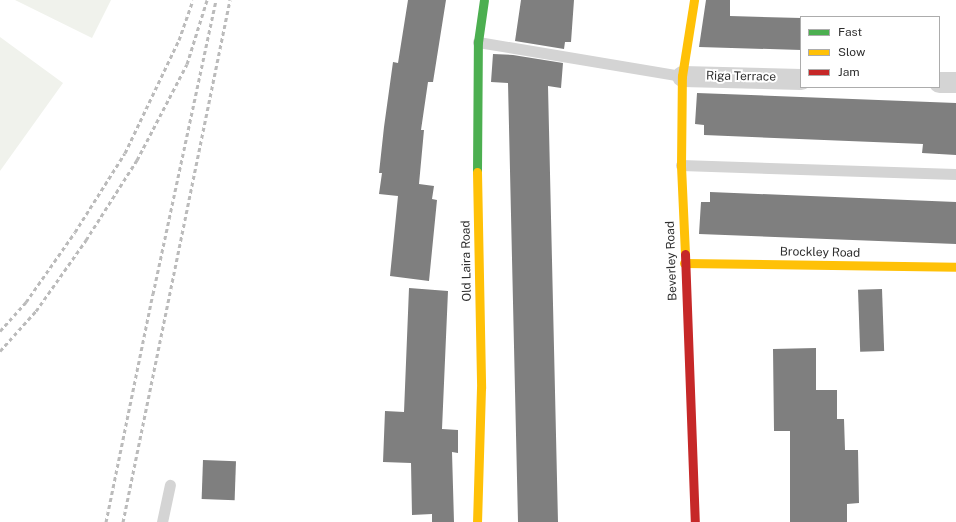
<!DOCTYPE html>
<style>
body{margin:0}
#map{position:relative;width:956px;height:522px;overflow:hidden;background:#fff;font-family:"Public Sans",sans-serif}
div>[style]{position:absolute}
[style*='--x']{left:calc(var(--x)*1px);top:calc(var(--y)*1px);width:calc(var(--w)*1px);rotate:calc(var(--a)*1deg)}
.green>*{inset:0;background:#f0f2ec}
.building>*{inset:0;background:#7f7f7f;transform-origin:0 0}
.lane>*{height:11px;margin:-5.5px;padding:0 5.5px;transform-origin:5.5px;border-radius:5.5px;background:#d4d4d4}
.street>*{height:21px;margin:-10.5px;padding:0 10.5px;transform-origin:10.5px;border-radius:10.5px;background:#d4d4d4}
.fast>*{height:9px;margin:-4.5px;padding:0 4.5px;transform-origin:4.5px;border-radius:4.5px;background:#4caf50}
.slow>*{height:9px;margin:-4.5px;padding:0 4.5px;transform-origin:4.5px;border-radius:4.5px;background:#ffc107}
.jam>*{height:9px;margin:-4.5px;padding:0 4.5px;transform-origin:4.5px;border-radius:4.5px;background:#c62828}
.rail>*{height:3px;margin-top:-1.5px;transform-origin:0;background:repeating-linear-gradient(90deg,#bbb 0 4px,transparent 0 7px)}
span{translate:-50% -50%;white-space:nowrap;text-align:center;line-height:1.15;-webkit-text-stroke:4px #fff;paint-order:stroke}
.street-label{font-size:12px;color:#2f2f2f}
.legend{position:absolute;left:800px;top:16px;width:140px;height:72px;box-sizing:border-box;background:#fff;border:1px solid #acacac;margin:0;padding:5px 7px;list-style:none;font-size:12px;color:#2f2f2f}
.legend li{display:flex;align-items:center;gap:8px;height:20px}
.legend b{width:20px;border:1px solid #acacac}
</style>
<div id="map">
<div class="green">
<i style="clip-path:polygon(15px 0,111px 0,92px 38px)"></i>
<i style="clip-path:polygon(0 37px,63px 83px,0 171px)"></i>
</div>
<div class="building">
<i style="clip-path:polygon(408px 0,446px 0,433px 82px,428px 82px,421px 130px,424px 130px,419px 184px,434px 186px,432px 199px,437px 200px,429px 281px,390px 276px,398px 196px,379px 194px,382px 173px,379px 173px,384px 127px,393px 62px,398px 63px)"></i>
<i style="clip-path:polygon(521px 0,574px 0,571px 42px,565px 42px,564px 49px,515px 41px)"></i>
<i style="clip-path:polygon(706px 0,730px 0,730px 16px,801px 18px,801px 50px,699px 47px)"></i>
<i style="clip-path:polygon(493px 54px,513px 55px,563px 63px,561px 88px,548px 86px,558px 522px,518px 522px,508px 83px,491px 82px)"></i>
<i style="clip-path:polygon(697px 93px,956px 103px,956px 155px,922px 153px,923px 144px,704px 135px,704px 125px,695px 124px)"></i>
<i style="clip-path:polygon(710px 192px,956px 202px,956px 244px,699px 234px,701px 202px,710px 202px)"></i>
<i style="clip-path:polygon(409px 288px,448px 291px,442px 429px,458px 430px,458px 453px,452px 452px,454px 522px,432px 522px,432px 514px,412px 515px,411px 463px,383px 462px,385px 411px,404px 412px)"></i>
<i style="left:882px;top:289px;width:62px;height:24px;rotate:88deg"></i>
<i style="clip-path:polygon(816px 348px,816px 390px,837px 390px,837px 419px,844px 419px,845px 450px,858px 450px,859px 503px,847px 504px,847px 522px,790px 522px,790px 431px,774px 431px,773px 349px)"></i>
<i style="left:203px;top:460px;width:33px;height:39px;rotate:2deg"></i>
</div>
<div class="lane">
<i style="--x:478;--y:42;--w:207;--a:9.5"></i>
<i style="--x:681;--y:165;--w:275;--a:1.9"></i>
<i style="--x:162;--y:522;--w:38;--a:-78"></i>
</div>
<div class="street">
<i style="--x:682;--y:76;--w:119;--a:1.4"></i>
<i style="--x:939;--y:82;--w:17;--a:0"></i>
</div>
<div class="fast">
<i style="--x:477;--y:172;--w:130;--a:-89.6"></i>
<i style="--x:478;--y:42;--w:42;--a:-81.9"></i>
</div>
<div class="slow">
<i style="--x:477;--y:172;--w:216;--a:88.9"></i>
<i style="--x:481;--y:388;--w:134;--a:91.7"></i>
<i style="--x:685;--y:254;--w:89;--a:-92.6"></i>
<i style="--x:681;--y:165;--w:89;--a:-89.4"></i>
<i style="--x:682;--y:76;--w:77;--a:-81"></i>
<i style="--x:684;--y:263;--w:272;--a:0.8"></i>
</div>
<div class="jam">
<i style="--x:685;--y:254;--w:268;--a:87.9"></i>
</div>
<div class="rail">
<i style="--x:0;--y:331;--w:39;--a:-48"></i>
<i style="--x:26;--y:302;--w:85;--a:-55"></i>
<i style="--x:75;--y:232;--w:93;--a:-57.7"></i>
<i style="--x:125;--y:153;--w:125;--a:-64.5"></i>
<i style="--x:179;--y:40;--w:42;--a:-70.7"></i>
<i style="--x:0;--y:351;--w:54;--a:-48"></i>
<i style="--x:36;--y:311;--w:87;--a:-54.8"></i>
<i style="--x:86;--y:240;--w:95;--a:-57.5"></i>
<i style="--x:137;--y:160;--w:108;--a:-62.5"></i>
<i style="--x:187;--y:64;--w:67;--a:-72.6"></i>
<i style="--x:106;--y:522;--w:233;--a:-78.4"></i>
<i style="--x:153;--y:294;--w:301;--a:-77.9"></i>
<i style="--x:123;--y:522;--w:533;--a:-78.42"></i>
</div>
<div class="street-label">
<span style="left:741px;top:77px;rotate:1deg">Riga Terrace</span>
<span style="left:820px;top:253px;rotate:1deg">Brockley Road</span>
<span style="left:467px;top:261px;rotate:-91deg">Old Laira Road</span>
<span style="left:672px;top:261px;rotate:-92deg">Beverley Road</span>
</div>
<ul class="legend">
<li><b style="height:5px;background:#4caf50"></b>Fast</li>
<li><b style="height:5px;background:#ffc107"></b>Slow</li>
<li><b style="height:5px;background:#c62828"></b>Jam</li>
</ul>
</div>
